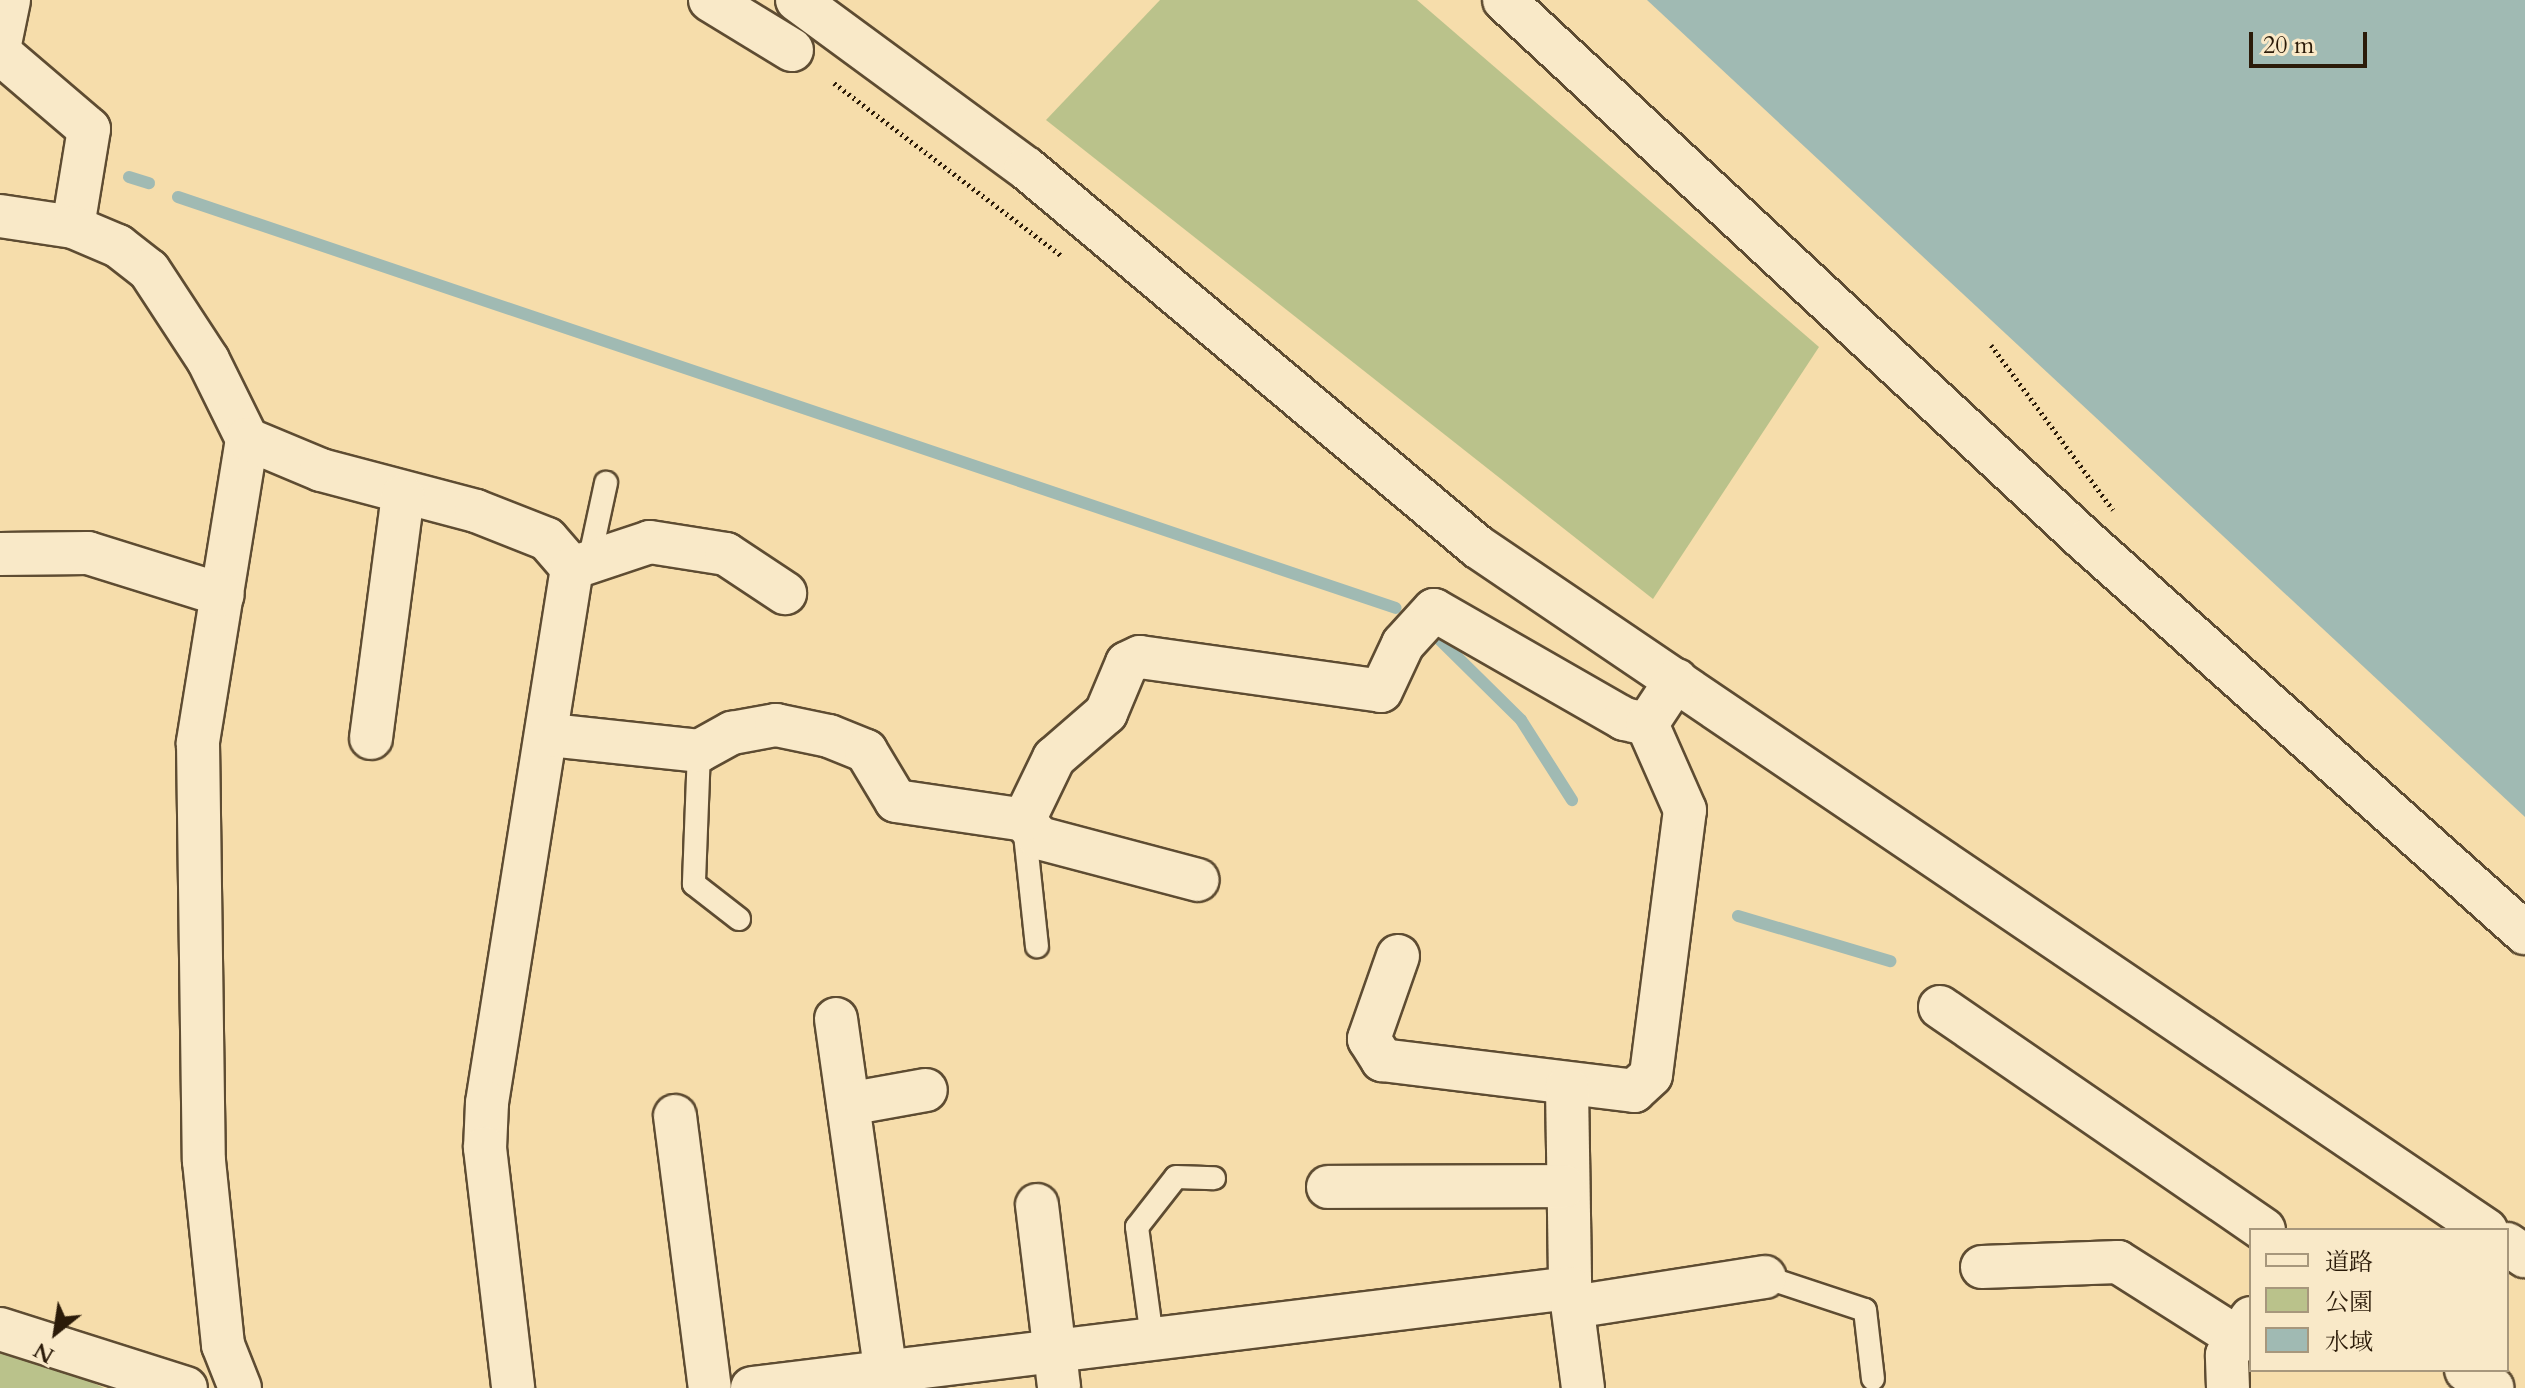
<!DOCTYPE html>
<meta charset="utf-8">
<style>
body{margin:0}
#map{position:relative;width:2525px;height:1388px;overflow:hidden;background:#f6ddab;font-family:Cardo,"Noto Serif JP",serif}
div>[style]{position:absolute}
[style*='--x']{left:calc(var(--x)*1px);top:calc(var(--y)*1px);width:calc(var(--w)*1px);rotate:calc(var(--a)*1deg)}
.green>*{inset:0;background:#bac28b}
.water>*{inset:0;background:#a0bab3}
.stream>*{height:12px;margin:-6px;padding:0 6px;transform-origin:6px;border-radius:6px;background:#a0bab3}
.path>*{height:5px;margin-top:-2.5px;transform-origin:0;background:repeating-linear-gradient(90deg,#2b1b09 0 2px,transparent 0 6px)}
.roads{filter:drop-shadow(2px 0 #5e4c32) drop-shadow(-2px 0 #5e4c32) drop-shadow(0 2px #5e4c32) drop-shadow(0 -2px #5e4c32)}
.lane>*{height:22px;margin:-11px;padding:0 11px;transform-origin:11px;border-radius:11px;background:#f9e9c8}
.street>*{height:42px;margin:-21px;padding:0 21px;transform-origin:21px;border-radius:21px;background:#f9e9c8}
span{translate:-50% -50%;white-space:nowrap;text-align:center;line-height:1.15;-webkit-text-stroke:6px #f9e9c8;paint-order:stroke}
.legend{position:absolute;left:2249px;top:1228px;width:260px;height:144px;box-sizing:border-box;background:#f9e9c8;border:2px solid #a7977c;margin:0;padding:10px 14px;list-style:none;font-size:24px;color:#2b1b09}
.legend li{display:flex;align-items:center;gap:16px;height:40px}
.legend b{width:40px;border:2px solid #a7977c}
.north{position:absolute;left:16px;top:1292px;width:80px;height:80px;-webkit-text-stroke:6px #f9e9c8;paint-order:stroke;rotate:210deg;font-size:22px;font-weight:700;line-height:32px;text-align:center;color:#2b1b09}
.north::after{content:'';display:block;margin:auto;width:28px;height:36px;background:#2b1b09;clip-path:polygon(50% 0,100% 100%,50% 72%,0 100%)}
.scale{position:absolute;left:2249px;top:32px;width:118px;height:36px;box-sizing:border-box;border:4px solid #2b1b09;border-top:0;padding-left:10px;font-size:24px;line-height:28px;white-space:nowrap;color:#2b1b09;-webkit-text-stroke:6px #f9e9c8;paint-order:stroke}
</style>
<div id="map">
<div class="green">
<i style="clip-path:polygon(1160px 0,1417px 0,1819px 347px,1653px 599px,1046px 120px)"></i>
<i style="clip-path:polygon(0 1354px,34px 1355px,104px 1388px,0 1388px)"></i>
</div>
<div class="water">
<i style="clip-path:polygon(1647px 0,2525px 0,2525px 817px)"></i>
</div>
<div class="stream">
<i style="--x:129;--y:177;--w:21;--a:17"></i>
<i style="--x:178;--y:197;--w:1285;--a:18.65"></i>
<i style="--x:1439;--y:639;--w:115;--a:44.6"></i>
<i style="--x:1521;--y:720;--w:95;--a:57.5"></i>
<i style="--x:1738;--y:916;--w:159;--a:16.5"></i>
</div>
<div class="path">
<i style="--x:834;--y:83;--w:286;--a:37.2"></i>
<i style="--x:1991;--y:345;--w:205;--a:53.5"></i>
</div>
<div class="roads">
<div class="lane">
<i style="--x:590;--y:557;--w:76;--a:-77.8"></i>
<i style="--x:699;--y:751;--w:133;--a:92.2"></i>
<i style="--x:694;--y:884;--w:57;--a:37.9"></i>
<i style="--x:1024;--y:825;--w:122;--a:83.9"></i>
<i style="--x:1765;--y:1277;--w:105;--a:18.3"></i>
<i style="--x:1865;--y:1310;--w:69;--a:83.4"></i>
<i style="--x:1152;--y:1338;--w:112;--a:-97.7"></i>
<i style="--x:1137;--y:1227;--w:63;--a:-52"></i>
<i style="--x:1176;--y:1177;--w:38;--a:2"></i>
</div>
<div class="street">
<i style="--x:710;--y:0;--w:96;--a:31.4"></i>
<i style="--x:797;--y:0;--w:284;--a:36.3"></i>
<i style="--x:1026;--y:168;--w:590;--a:39.98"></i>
<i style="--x:1478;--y:547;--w:1218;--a:34.12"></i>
<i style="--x:1504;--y:0;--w:795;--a:42.91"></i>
<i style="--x:2086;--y:541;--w:589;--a:41.76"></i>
<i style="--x:0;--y:44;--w:45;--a:-78.4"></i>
<i style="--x:0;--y:53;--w:117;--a:40.5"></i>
<i style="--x:89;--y:129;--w:99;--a:99.3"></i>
<i style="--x:0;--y:216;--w:74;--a:8.6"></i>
<i style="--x:73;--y:227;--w:49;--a:22.9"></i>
<i style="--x:118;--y:246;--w:39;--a:38"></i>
<i style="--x:149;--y:270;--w:108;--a:56.8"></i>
<i style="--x:208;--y:360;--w:88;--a:63.7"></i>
<i style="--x:247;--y:439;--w:308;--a:99.2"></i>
<i style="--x:198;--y:743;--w:418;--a:89.2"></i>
<i style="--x:204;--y:1161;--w:185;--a:84.1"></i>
<i style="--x:223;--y:1345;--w:46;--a:68.4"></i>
<i style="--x:247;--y:439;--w:80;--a:22.7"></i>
<i style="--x:321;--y:470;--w:160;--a:14.8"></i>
<i style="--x:476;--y:511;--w:76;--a:21.5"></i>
<i style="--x:547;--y:539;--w:38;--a:49"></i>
<i style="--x:572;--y:568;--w:542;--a:99.03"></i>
<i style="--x:487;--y:1103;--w:45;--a:92.5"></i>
<i style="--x:485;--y:1148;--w:242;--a:83.3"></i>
<i style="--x:0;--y:554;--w:88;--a:-0.7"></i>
<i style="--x:88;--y:553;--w:141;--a:17.3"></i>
<i style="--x:572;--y:568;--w:82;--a:-18.4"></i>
<i style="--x:650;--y:542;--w:77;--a:9"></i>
<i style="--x:726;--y:554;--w:71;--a:33.5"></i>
<i style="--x:550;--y:735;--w:150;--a:6.1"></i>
<i style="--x:699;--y:751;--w:38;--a:-29"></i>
<i style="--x:732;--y:733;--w:45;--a:-10.3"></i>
<i style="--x:776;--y:725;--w:54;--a:11.7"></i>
<i style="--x:829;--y:736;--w:40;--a:22"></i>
<i style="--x:866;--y:751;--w:58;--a:59"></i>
<i style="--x:896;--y:801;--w:129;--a:8.4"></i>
<i style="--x:1024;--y:820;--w:23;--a:50"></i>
<i style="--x:1039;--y:838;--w:164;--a:14.8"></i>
<i style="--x:371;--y:738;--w:244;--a:-82.5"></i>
<i style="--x:1024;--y:820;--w:69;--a:-64.2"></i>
<i style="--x:1054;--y:758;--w:69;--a:-40.9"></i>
<i style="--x:1106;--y:713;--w:54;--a:-67.2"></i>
<i style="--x:1127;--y:663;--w:14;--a:-25"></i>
<i style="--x:1140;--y:657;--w:243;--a:8"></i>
<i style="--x:1381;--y:691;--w:52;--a:-64.9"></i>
<i style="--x:1403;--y:644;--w:46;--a:-47.6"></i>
<i style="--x:1434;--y:610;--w:219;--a:29.8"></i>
<i style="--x:1624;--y:719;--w:24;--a:12"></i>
<i style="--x:1647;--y:724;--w:53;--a:-56.6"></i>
<i style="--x:1398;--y:956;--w:88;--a:109.3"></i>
<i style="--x:1369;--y:1039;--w:25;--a:58"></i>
<i style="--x:1382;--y:1060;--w:254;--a:7"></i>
<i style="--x:1634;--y:1091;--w:23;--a:-43"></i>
<i style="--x:1651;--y:1075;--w:267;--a:-82.7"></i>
<i style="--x:1685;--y:810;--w:94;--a:-113.8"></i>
<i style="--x:1940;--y:1007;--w:393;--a:34.5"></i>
<i style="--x:836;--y:1019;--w:373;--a:82"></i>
<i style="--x:1567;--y:1087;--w:201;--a:89.1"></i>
<i style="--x:848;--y:1104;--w:79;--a:-10.2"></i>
<i style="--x:675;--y:1116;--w:274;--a:82.7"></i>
<i style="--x:1328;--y:1187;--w:236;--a:-0.2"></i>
<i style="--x:1037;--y:1205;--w:184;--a:83.1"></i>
<i style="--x:2507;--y:1244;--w:22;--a:34"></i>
<i style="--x:1982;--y:1267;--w:136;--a:-2.1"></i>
<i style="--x:2118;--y:1262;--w:142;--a:32.3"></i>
<i style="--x:1573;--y:1307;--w:194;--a:-8.9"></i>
<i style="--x:0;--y:1329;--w:195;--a:17.6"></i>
<i style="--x:2466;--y:1370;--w:32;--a:34"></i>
<i style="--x:752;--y:1388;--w:824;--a:-6.97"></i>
<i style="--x:1570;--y:1288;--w:101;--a:82.6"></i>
<i style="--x:2228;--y:1388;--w:33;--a:-92"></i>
<i style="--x:2227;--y:1355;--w:44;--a:-57"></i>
</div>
</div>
<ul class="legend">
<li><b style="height:10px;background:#f9e9c8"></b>道路</li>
<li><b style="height:22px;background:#bac28b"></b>公園</li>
<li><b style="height:22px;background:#a0bab3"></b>水域</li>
</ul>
<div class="north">N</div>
<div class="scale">20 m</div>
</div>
